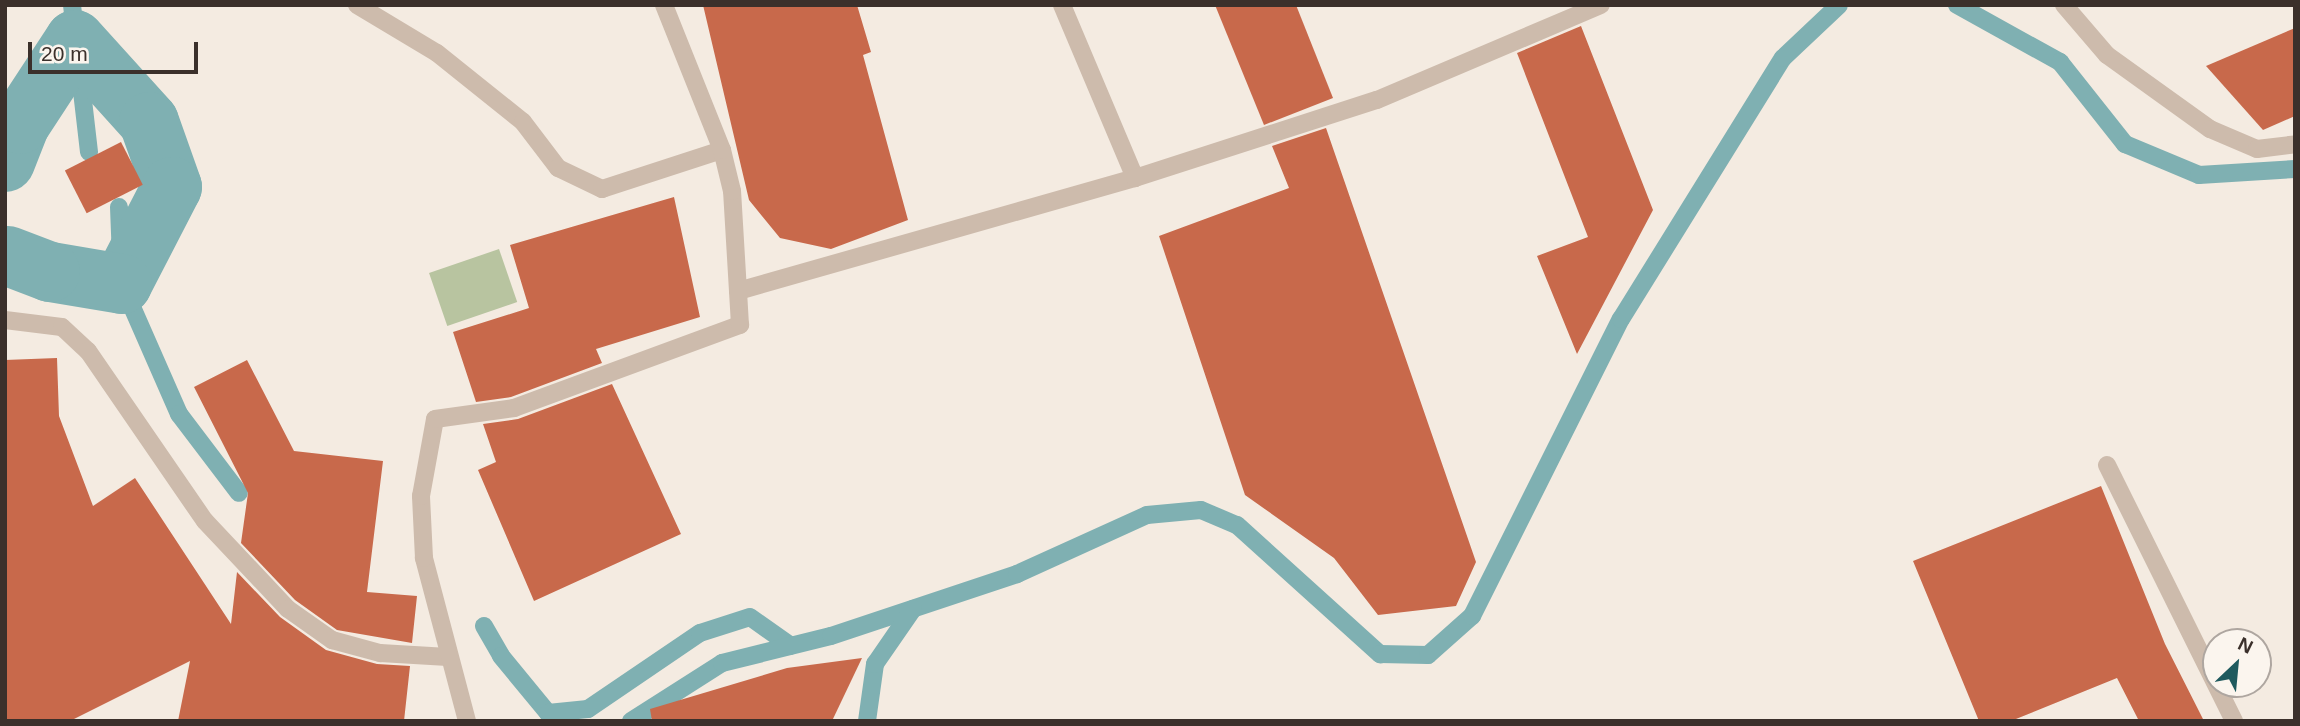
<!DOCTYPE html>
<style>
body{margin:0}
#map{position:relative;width:2300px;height:726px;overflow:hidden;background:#f4ebe1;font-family:Arial,sans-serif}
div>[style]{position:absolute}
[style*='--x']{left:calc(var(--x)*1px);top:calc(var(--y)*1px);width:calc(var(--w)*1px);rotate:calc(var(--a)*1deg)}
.green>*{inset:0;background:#b8c4a0;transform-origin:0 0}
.stream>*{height:18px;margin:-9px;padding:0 9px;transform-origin:9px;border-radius:9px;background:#7fb0b2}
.canal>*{height:60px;margin:-30px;padding:0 30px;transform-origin:30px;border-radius:30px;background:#7fb0b2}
.building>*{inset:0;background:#c8694b;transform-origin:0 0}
.minor>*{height:18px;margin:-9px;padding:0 9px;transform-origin:9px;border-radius:9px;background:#cdbbac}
span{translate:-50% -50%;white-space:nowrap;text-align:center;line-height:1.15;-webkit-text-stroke:5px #fbf5ee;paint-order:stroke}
.frame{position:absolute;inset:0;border:7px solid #3b302b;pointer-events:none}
.north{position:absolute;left:2202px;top:628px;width:70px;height:70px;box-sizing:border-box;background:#fbf5ee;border:2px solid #aea6a0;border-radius:50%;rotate:26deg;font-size:19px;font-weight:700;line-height:28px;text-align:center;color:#3b302b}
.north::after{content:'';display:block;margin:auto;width:24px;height:32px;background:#1f5a5e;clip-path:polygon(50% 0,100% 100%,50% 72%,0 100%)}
.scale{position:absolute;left:28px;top:42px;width:170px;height:32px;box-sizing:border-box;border:4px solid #3b302b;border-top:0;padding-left:9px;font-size:21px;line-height:24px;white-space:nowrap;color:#3b302b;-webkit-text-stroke:5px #fbf5ee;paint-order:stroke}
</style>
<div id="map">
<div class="green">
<i style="left:499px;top:249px;width:56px;height:74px;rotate:71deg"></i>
</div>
<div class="stream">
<i style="--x:72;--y:5;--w:148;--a:83.4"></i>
<i style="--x:1957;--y:5;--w:118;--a:29"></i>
<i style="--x:2060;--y:62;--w:105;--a:51.6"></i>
<i style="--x:2125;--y:144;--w:80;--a:22.7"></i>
<i style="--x:2199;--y:175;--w:96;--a:-3.6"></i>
<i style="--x:119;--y:207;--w:77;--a:87.8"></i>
<i style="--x:122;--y:284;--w:142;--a:66.3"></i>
<i style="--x:179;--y:414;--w:99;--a:52.8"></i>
<i style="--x:484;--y:626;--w:34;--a:60"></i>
<i style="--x:501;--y:656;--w:74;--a:50.5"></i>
<i style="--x:548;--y:713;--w:40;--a:-5.7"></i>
<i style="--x:588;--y:709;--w:135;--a:-34.2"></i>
<i style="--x:700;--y:633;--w:52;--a:-17.7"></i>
<i style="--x:750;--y:617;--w:50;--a:35.3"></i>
<i style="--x:631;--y:721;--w:108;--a:-32.5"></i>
<i style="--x:722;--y:663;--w:112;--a:-13.9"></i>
<i style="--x:831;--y:636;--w:196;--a:-18.4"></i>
<i style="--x:1017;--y:574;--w:143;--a:-24.4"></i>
<i style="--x:1147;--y:515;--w:54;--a:-5.3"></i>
<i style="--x:1201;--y:510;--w:39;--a:23"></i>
<i style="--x:1237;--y:525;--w:193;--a:42.1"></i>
<i style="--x:1380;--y:654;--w:48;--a:1.2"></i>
<i style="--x:1428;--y:655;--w:59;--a:-41.6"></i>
<i style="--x:1472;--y:616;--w:332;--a:-63.4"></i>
<i style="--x:1621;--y:319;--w:307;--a:-58.2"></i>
<i style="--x:1783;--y:58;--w:77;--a:-43.4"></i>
<i style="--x:867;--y:721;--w:58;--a:-82"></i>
<i style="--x:875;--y:664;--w:67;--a:-55.4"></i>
</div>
<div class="canal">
<i style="--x:5;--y:162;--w:41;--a:-68.5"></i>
<i style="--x:20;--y:124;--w:100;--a:-56.8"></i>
<i style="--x:75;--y:40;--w:110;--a:47.9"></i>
<i style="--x:149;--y:122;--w:69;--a:70.5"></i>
<i style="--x:172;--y:187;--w:109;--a:117.3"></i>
<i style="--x:122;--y:284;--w:73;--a:-170.5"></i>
<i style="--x:50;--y:272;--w:45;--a:-159.1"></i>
</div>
<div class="building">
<i style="clip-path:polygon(703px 5px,857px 5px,871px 52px,863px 55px,908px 220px,831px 249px,780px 238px,749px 200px)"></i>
<i style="clip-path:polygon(1215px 5px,1296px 5px,1333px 98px,1264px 125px)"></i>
<i style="clip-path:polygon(1581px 26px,1653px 210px,1577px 354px,1537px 256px,1588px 237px,1517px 53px)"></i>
<i style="clip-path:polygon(2295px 28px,2295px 116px,2263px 130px,2206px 66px)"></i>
<i style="clip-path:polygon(1326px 128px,1476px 562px,1456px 606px,1378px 615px,1334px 558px,1245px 495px,1159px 236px,1289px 188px,1272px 146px)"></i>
<i style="left:121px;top:142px;width:48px;height:63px;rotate:63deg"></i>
<i style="clip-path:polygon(674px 197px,700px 317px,596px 349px,602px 363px,511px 397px,476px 402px,453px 332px,529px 308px,510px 245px)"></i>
<i style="clip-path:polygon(57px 358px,59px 416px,93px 506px,135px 478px,231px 624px,237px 572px,280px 617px,326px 650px,377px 664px,410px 666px,404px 721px,178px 721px,190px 661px,70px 721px,5px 721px,5px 360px)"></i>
<i style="clip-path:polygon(247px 360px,294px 451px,383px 461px,367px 592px,417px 596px,412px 643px,337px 630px,295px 600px,241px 543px,248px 493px,194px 387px)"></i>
<i style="clip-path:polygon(612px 384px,681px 534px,534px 601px,478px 470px,496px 462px,483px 424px,518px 419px)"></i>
<i style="clip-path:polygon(2101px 486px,2165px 644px,2204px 721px,2139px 721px,2117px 678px,2011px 721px,1979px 721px,1913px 561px)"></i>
<i style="clip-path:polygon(862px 658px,832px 721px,652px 721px,650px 709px,787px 668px)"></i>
</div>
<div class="minor">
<i style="--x:357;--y:5;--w:93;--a:31"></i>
<i style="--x:437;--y:53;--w:110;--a:38.7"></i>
<i style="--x:523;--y:122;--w:58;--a:52.7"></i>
<i style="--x:558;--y:168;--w:49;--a:25.5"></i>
<i style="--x:602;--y:189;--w:126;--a:-18"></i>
<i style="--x:1062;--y:5;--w:188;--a:67.1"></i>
<i style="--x:2064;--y:5;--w:66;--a:49.3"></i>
<i style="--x:2107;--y:55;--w:127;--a:35.7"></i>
<i style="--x:2210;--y:129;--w:51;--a:23.1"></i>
<i style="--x:2257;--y:149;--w:38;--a:-7"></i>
<i style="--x:738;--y:291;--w:413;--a:-15.9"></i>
<i style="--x:1135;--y:178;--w:254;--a:-17.9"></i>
<i style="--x:1377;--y:100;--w:243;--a:-23"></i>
<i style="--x:5;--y:320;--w:57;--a:7"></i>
<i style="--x:62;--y:327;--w:35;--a:43"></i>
<i style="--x:88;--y:351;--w:206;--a:55.5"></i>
<i style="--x:205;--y:521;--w:121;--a:46.7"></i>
<i style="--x:288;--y:609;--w:54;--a:35.2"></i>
<i style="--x:332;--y:640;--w:50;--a:15.2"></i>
<i style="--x:380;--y:653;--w:68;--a:3.4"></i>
<i style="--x:2107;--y:465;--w:286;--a:63.6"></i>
<i style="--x:467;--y:721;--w:169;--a:-104.8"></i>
<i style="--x:424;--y:558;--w:62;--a:-92.8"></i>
<i style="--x:421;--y:496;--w:78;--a:-79.7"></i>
<i style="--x:435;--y:419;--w:80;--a:-7.9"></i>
<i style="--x:514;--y:408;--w:241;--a:-20.2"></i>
<i style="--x:740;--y:325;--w:134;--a:-93.4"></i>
<i style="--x:732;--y:191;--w:42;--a:-103.7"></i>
<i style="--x:722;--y:150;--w:156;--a:-111.8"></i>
</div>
<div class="frame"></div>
<div class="north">N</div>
<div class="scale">20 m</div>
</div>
